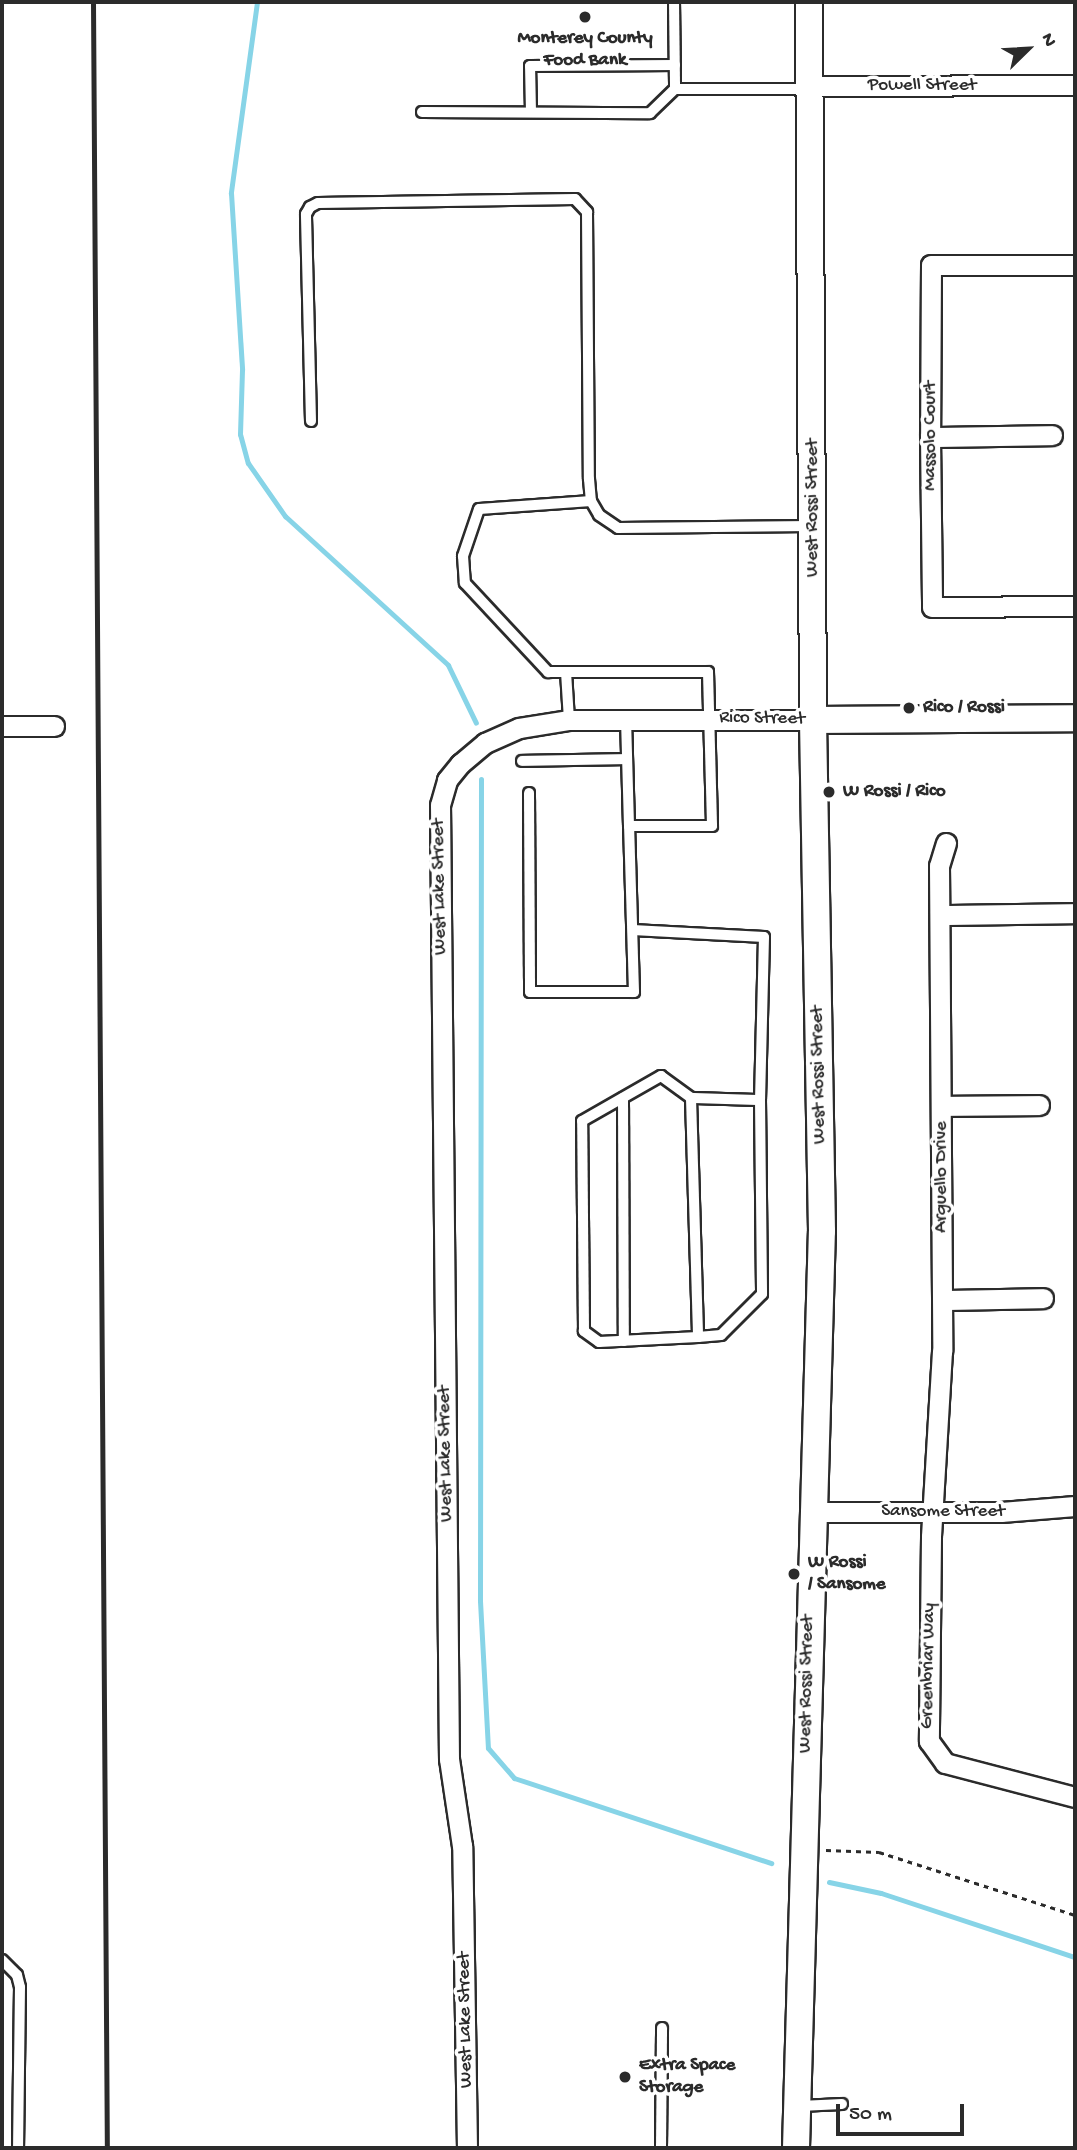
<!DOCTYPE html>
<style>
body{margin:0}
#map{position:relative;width:1077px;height:2150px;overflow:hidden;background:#fff;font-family:"Gochi Hand",sans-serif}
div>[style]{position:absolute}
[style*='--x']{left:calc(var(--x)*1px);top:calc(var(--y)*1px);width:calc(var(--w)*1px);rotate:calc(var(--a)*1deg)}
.stream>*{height:5px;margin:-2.5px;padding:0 2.5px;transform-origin:2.5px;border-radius:2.5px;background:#87d4e7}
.path>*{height:2.5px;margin-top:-1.25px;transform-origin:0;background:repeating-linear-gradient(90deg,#2b2b2b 0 5px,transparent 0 10px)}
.roads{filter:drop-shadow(2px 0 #2b2b2b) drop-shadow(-2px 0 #2b2b2b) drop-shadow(0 2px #2b2b2b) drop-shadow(0 -2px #2b2b2b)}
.lane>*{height:10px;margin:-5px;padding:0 5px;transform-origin:5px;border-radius:5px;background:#fff}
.street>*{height:19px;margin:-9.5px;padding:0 9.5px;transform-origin:9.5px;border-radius:9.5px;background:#fff}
.secondary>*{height:26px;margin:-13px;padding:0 13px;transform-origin:13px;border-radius:13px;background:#fff}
.rail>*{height:5px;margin:-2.5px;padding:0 2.5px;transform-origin:2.5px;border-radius:2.5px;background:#2b2b2b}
.dots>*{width:19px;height:19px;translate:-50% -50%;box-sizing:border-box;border:4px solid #fff;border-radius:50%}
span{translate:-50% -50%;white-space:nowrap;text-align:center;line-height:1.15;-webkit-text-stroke:7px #fff;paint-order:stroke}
.poi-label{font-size:19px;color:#2b2b2b;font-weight:700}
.left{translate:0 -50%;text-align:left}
.street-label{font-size:19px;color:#2b2b2b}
.frame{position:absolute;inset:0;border:4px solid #2b2b2b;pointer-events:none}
.north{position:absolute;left:993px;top:14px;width:70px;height:70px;-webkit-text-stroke:5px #fff;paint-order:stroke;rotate:66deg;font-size:19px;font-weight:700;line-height:28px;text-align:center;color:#2b2b2b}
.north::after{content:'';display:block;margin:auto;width:24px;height:32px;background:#2b2b2b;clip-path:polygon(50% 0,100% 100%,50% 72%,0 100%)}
.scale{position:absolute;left:836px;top:2104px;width:128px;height:32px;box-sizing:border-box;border:4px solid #2b2b2b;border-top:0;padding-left:9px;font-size:21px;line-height:24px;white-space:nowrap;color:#2b2b2b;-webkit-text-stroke:5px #fff;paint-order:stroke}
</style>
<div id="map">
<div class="stream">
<i style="--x:257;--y:2;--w:193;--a:97.8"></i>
<i style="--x:231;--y:193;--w:177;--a:86.4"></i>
<i style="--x:242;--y:370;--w:64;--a:91.8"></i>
<i style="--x:240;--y:434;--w:30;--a:75"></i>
<i style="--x:248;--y:463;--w:65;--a:55.1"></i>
<i style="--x:285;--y:516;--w:221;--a:42.4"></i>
<i style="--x:448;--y:665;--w:64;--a:64.2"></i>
<i style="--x:481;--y:779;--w:822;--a:90.07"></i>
<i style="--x:480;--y:1601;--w:147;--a:86.9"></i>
<i style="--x:488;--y:1748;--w:40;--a:49"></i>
<i style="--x:514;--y:1778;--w:271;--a:18.3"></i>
<i style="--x:829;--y:1882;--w:53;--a:11.9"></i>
<i style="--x:881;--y:1893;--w:204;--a:18.3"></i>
</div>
<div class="path">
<i style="--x:826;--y:1850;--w:53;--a:2.2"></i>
<i style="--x:879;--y:1852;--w:206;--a:17.8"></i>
</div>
<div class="roads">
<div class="lane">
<i style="--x:674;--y:2;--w:87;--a:89.3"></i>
<i style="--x:675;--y:89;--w:132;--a:0"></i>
<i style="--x:422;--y:112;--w:228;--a:0.3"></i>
<i style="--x:650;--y:113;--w:35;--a:-44"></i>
<i style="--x:531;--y:112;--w:46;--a:-91.2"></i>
<i style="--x:530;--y:66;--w:145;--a:-0.4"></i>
<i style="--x:311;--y:421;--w:207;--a:-91.4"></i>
<i style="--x:306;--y:214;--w:8;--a:-60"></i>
<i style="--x:310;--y:207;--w:9;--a:-27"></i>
<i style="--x:318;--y:203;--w:257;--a:-0.9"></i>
<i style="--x:575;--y:199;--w:18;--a:47"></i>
<i style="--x:587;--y:212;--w:267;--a:89.6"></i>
<i style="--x:589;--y:479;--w:22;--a:85"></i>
<i style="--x:591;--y:501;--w:16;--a:60"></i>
<i style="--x:599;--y:515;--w:23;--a:34"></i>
<i style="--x:618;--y:528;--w:192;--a:-0.6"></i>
<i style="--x:591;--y:501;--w:112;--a:175.9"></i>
<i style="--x:479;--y:509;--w:50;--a:108.8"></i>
<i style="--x:463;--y:556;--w:27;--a:86"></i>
<i style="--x:465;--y:583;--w:122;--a:47"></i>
<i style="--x:548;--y:672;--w:160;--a:0"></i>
<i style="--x:708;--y:672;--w:154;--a:88.5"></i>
<i style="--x:712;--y:826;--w:83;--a:180"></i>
<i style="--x:629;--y:826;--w:106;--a:-91.6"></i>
<i style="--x:566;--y:672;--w:48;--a:86.4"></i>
<i style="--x:522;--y:761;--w:103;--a:-1.1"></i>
<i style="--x:529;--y:793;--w:199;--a:89.7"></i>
<i style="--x:530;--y:992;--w:104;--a:0"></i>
<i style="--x:634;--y:992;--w:166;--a:-91.7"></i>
<i style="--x:633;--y:930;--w:131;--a:3.1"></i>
<i style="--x:764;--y:937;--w:163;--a:91.4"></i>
<i style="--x:760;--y:1100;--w:194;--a:89.4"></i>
<i style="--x:762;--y:1294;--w:58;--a:135"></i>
<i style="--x:721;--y:1335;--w:23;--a:175"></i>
<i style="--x:698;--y:1337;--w:99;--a:177.1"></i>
<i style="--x:599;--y:1342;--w:19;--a:-144"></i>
<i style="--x:584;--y:1331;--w:210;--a:-90.5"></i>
<i style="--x:582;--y:1121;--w:91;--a:-29.7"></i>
<i style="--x:661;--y:1076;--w:37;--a:36"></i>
<i style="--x:691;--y:1098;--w:239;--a:88.3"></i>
<i style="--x:623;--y:1098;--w:243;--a:89.8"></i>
<i style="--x:691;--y:1098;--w:69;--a:1.7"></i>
<i style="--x:2;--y:1960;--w:21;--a:45"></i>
<i style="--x:17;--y:1975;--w:12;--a:76"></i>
<i style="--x:20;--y:1987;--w:161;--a:90.7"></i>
<i style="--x:800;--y:2106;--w:42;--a:-2.7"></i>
<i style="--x:661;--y:2148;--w:120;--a:-89.5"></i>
</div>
<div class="street">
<i style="--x:810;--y:86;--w:265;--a:-0.2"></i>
<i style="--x:1075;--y:265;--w:144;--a:180"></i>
<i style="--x:931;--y:265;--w:172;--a:90.3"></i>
<i style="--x:930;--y:437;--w:170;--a:89.3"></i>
<i style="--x:932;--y:607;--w:143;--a:-0.4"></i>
<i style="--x:930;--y:437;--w:122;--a:-0.9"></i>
<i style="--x:2;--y:726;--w:52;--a:0"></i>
<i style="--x:946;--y:843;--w:24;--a:107"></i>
<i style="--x:939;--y:866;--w:485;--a:89.6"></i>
<i style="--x:942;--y:1351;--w:186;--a:93.4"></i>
<i style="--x:931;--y:1537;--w:204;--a:90.6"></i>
<i style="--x:929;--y:1741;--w:27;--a:54"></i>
<i style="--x:945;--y:1763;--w:134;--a:14.7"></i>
<i style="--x:940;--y:915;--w:135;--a:-0.8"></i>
<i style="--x:942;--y:1106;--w:97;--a:-0.6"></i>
<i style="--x:943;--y:1300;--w:100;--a:-1.1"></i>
<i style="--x:810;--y:1512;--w:191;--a:0"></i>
<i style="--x:1001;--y:1512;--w:74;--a:-4.6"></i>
<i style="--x:467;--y:2148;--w:302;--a:-90.9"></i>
<i style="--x:462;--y:1846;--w:88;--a:-98.5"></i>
<i style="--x:449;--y:1759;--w:954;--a:-90.54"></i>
<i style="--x:440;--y:805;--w:26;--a:-74"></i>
<i style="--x:447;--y:780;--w:21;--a:-51"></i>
<i style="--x:460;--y:764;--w:33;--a:-40"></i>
<i style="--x:485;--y:743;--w:37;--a:-24"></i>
<i style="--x:519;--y:728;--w:51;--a:-9.1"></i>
<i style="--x:569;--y:720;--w:244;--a:0"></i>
</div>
<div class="secondary">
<i style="--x:813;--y:720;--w:262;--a:-0.4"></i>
<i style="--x:796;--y:2148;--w:917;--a:-88.38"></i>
<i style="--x:822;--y:1231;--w:511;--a:-91.01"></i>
<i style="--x:813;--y:720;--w:718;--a:-90.32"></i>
</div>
</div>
<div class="rail">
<i style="--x:93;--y:2;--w:2146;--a:89.63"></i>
</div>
<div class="dots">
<i style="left:585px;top:17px;background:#2b2b2b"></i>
<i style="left:909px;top:708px;background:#2b2b2b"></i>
<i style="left:829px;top:792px;background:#2b2b2b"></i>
<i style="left:794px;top:1574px;background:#2b2b2b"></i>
<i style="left:625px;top:2077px;background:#2b2b2b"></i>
</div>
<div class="poi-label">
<span style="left:585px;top:50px">Monterey County<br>Food Bank</span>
<span class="left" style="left:923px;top:708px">Rico / Rossi</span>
<span class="left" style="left:843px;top:792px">W Rossi / Rico</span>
<span class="left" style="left:808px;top:1574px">W Rossi<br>/ Sansome</span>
<span class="left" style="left:639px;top:2077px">Extra Space<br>Storage</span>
</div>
<div class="street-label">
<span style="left:922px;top:86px">Powell Street</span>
<span style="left:931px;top:436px;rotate:-90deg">Massolo Court</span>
<span style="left:813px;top:508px;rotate:-90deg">West Rossi Street</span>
<span style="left:762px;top:719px;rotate:1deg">Rico Street</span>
<span style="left:440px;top:887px;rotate:-91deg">West Lake Street</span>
<span style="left:819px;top:1075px;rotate:-91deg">West Rossi Street</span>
<span style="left:942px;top:1177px;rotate:-90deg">Arguello Drive</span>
<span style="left:446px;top:1454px;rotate:-91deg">West Lake Street</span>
<span style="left:943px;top:1512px">Sansome Street</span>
<span style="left:929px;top:1666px;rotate:-89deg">Greenbriar Way</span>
<span style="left:807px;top:1684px;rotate:-89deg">West Rossi Street</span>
<span style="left:466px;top:2020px;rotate:-91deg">West Lake Street</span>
</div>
<div class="frame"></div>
<div class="north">N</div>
<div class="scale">50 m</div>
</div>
